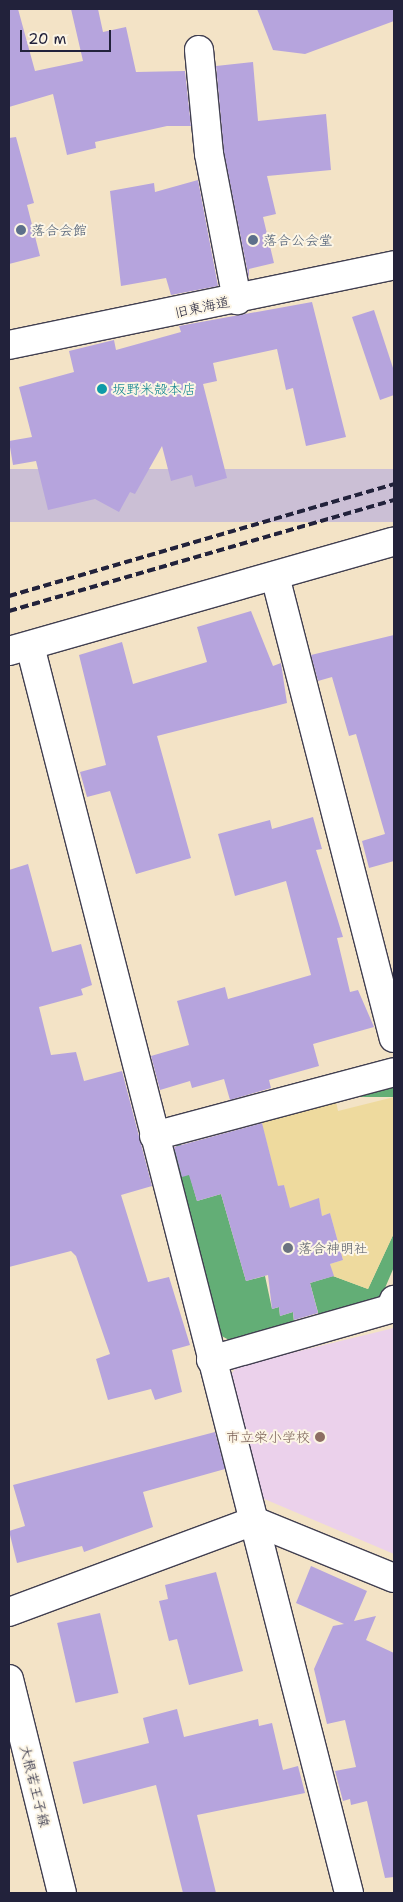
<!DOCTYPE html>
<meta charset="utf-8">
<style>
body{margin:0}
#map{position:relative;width:403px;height:1902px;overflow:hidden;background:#f3e3c6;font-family:"Shantell Sans","Klee One",sans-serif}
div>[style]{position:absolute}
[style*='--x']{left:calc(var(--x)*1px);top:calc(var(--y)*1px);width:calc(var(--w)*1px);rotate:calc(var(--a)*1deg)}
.built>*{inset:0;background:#ebd1eb}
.industrial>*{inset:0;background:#cbbfd5;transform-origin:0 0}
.forest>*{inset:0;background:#63ae76;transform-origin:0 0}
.sand>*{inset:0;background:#eeda9e}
.building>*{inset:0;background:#b6a4dd;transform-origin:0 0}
.roads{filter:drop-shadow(1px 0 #413f50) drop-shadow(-1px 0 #413f50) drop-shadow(0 1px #413f50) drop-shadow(0 -1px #413f50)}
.minor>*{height:28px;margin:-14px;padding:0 14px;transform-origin:14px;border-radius:14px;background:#fff}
.rail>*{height:4px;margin-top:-2px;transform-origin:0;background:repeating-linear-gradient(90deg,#22223b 0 8px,transparent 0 12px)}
.dots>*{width:14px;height:14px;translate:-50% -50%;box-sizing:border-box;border:2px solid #fcf5e5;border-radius:50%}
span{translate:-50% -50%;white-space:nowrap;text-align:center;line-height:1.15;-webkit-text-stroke:4px #fcf5e5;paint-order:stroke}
.service-label{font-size:14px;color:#4e5e75}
.left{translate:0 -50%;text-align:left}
.street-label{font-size:14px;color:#22223b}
.culture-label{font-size:14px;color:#0d838f}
.worship-label{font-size:14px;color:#5b616d}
.education-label{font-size:14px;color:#785e54}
.right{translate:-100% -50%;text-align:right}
.frame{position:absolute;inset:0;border:10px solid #22223b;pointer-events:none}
.scale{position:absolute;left:20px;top:30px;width:91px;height:22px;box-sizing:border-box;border:2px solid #22223b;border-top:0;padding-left:6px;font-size:15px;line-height:18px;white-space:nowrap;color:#22223b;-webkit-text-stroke:4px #fcf5e5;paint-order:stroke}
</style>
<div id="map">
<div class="built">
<i style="clip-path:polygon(394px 1328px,394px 1554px,262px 1498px,230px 1376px,237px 1366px)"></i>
</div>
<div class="industrial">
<i style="left:394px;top:469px;width:53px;height:401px;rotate:90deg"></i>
</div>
<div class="forest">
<i style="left:394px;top:1086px;width:11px;height:60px;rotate:90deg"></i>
<i style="clip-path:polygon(180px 1141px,197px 1201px,221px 1194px,246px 1281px,265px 1276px,272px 1309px,279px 1307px,280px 1316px,293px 1312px,294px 1323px,229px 1340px,218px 1334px,173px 1152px)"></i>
<i style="clip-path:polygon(394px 1233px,394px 1267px,379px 1302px,319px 1316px,310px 1283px,333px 1276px,368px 1289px)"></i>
</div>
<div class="sand">
<i style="clip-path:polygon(394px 1097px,394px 1233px,368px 1289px,333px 1276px,330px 1264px,343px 1260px,330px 1213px,322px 1216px,319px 1199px,290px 1211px,284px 1185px,223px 1202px,276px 1180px,261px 1120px,336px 1101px,338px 1111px)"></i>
</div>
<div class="building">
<i style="clip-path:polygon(9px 9px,18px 9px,35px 71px,83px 61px,71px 9px,98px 9px,103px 32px,126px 27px,136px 72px,185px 71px,191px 126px,167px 126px,95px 142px,96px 148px,67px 155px,53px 94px,9px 107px)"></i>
<i style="clip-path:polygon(257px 9px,394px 9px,394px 21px,305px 54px,273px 50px)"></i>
<i style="clip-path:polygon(253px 62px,258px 121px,326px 114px,331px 170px,267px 176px,276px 214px,263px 217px,274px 263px,249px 269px,249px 279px,224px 152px,216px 66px)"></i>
<i style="clip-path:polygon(16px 137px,34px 203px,27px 205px,40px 256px,9px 264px,9px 138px)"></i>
<i style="clip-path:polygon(198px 180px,218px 286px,171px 295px,166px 278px,121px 286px,110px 191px,154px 183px,155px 192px)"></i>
<i style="clip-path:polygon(312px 302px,346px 437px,306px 446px,293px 388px,286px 390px,277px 349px,213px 363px,217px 381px,203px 384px,227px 478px,195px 487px,192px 475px,171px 481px,162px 446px,135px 494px,130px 492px,119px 512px,95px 499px,48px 510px,36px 461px,13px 465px,9px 441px,32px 437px,19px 387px,74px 372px,69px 351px,114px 340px,116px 350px,181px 332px,179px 326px)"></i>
<i style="clip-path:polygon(374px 310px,394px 371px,394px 395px,380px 400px,352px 317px)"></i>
<i style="clip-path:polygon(251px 611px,273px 666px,281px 663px,287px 703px,157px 736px,191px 858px,136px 874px,110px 791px,87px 797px,80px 772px,106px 765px,79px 655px,122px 642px,133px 684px,207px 662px,197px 627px)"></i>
<i style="clip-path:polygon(394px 635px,394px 861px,369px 868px,362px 841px,385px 834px,356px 734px,349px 736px,332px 677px,318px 681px,311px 655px)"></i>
<i style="clip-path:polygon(313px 817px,322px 849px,316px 850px,343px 937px,337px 938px,350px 992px,358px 990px,374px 1027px,313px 1044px,319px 1066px,269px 1080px,271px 1088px,254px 1093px,230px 1100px,224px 1079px,192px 1088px,190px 1081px,160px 1090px,151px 1056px,189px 1045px,177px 1001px,225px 987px,228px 999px,311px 975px,286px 881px,235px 896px,218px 834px,270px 820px,272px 829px)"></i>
<i style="clip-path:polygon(28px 864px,52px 952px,81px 944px,92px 985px,81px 989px,83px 995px,39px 1007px,51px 1055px,76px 1052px,84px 1081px,122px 1071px,152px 1186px,121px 1195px,148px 1282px,169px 1277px,190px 1345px,172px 1350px,182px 1392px,155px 1400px,151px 1389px,108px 1400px,96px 1359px,110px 1354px,76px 1256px,71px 1251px,9px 1267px,9px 870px)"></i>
<i style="clip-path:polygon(262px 1123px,278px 1186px,284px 1185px,290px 1208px,319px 1198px,322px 1216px,330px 1213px,343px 1260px,330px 1264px,334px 1276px,310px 1283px,318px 1313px,294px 1320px,293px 1312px,280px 1316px,279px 1307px,272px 1309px,268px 1275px,246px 1281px,221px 1194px,197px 1201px,189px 1175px,182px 1177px,174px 1147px)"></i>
<i style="clip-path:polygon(215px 1432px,225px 1469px,143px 1492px,153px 1527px,84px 1552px,82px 1546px,17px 1563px,9px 1531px,25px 1526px,13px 1485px)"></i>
<i style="clip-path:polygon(311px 1566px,367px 1591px,354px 1621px,376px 1616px,366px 1640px,394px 1653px,394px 1877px,385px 1878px,367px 1801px,351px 1805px,350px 1799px,343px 1801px,335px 1771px,356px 1767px,345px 1720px,327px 1724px,314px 1669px,333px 1626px,344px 1624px,296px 1603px)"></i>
<i style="clip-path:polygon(216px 1572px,243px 1671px,189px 1685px,177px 1639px,169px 1641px,159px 1601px,168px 1599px,165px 1585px)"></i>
<i style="left:100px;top:1613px;width:82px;height:44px;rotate:77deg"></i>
<i style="clip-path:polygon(177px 1709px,184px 1737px,258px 1719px,259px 1726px,272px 1723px,283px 1770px,298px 1766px,305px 1793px,197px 1815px,216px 1893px,183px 1893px,156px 1785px,83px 1804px,73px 1762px,149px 1743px,143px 1718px)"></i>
</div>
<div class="roads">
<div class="minor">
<i style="--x:199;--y:50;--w:104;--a:84.5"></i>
<i style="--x:209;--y:154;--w:149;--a:79.1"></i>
<i style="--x:9;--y:345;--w:393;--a:-11.7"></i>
<i style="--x:275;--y:576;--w:477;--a:75.6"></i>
<i style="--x:30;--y:646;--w:1287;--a:75.65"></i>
<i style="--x:9;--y:651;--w:400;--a:-15.9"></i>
<i style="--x:154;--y:1136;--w:248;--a:-14.9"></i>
<i style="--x:211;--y:1360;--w:186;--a:-15.9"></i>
<i style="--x:390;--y:1309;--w:10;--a:-66"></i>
<i style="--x:9;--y:1612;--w:261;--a:-20.4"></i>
<i style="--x:254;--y:1521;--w:151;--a:22.2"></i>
<i style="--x:9;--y:1679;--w:220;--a:76.1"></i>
</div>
</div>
<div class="rail">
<i style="--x:9;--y:596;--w:401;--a:-16.2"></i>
<i style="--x:9;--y:611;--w:401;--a:-16.1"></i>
</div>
<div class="dots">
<i style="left:21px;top:230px;background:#5c6f8a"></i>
<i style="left:253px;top:240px;background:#5c6f8a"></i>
<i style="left:102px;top:389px;background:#0f9aa8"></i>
<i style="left:288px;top:1248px;background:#6b7280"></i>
<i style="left:320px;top:1437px;background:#8d6e63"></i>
</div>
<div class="service-label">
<span class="left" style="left:31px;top:230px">落合会館</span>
<span class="left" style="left:263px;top:240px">落合公会堂</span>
</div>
<div class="street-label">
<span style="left:202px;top:307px;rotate:-12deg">旧東海道</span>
<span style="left:35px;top:1786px;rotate:76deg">大根若王子線</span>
</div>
<div class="culture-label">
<span class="left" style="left:112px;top:389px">坂野米殻本店</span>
</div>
<div class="worship-label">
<span class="left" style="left:298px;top:1248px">落合神明社</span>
</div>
<div class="education-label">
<span class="right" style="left:310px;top:1437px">市立栄小学校</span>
</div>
<div class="frame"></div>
<div class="scale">20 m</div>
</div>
